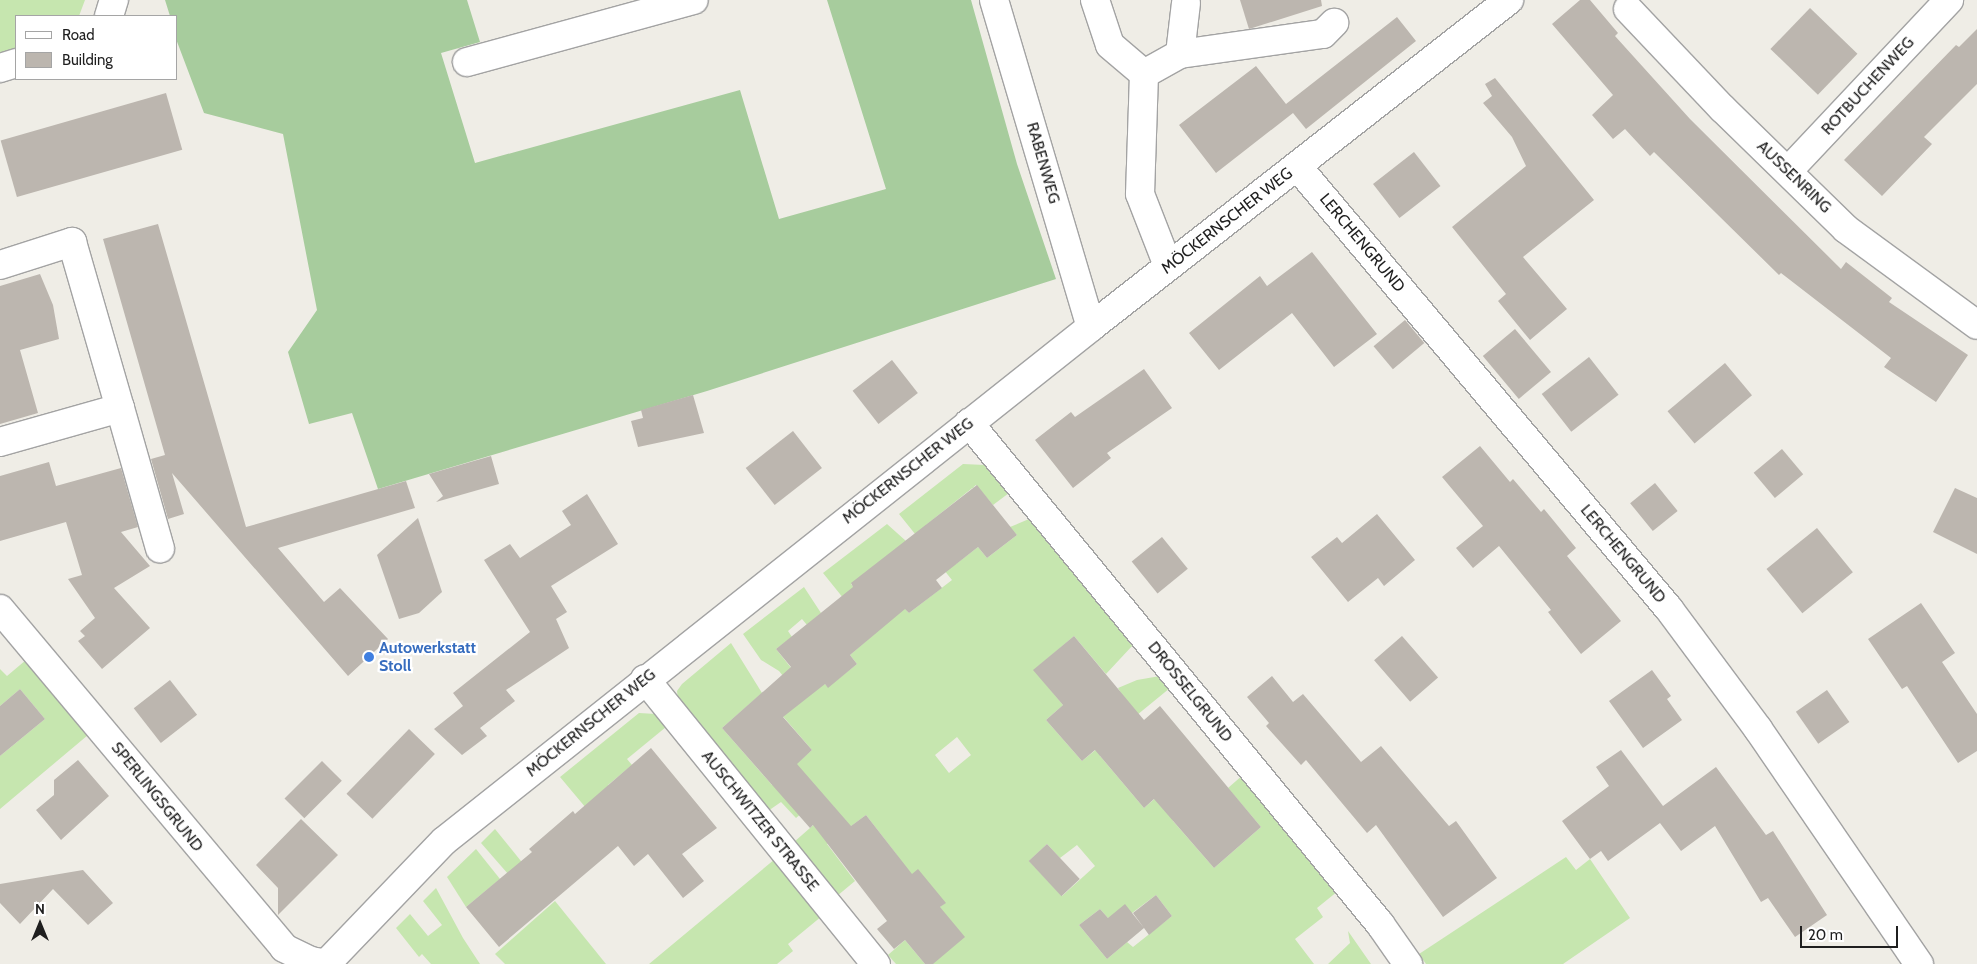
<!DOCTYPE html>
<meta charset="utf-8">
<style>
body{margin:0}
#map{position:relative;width:1977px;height:964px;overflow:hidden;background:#efede6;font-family:Cabin,sans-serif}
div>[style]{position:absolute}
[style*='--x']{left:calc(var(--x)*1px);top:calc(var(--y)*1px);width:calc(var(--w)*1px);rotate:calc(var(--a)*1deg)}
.grass>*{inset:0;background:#c6e6af}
.forest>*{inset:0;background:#a7cc9d}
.building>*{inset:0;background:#bcb6af;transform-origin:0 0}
.roads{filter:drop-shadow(1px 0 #a3a3a3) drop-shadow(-1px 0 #a3a3a3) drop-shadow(0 1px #a3a3a3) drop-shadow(0 -1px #a3a3a3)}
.minor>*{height:28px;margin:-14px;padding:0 14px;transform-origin:14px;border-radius:14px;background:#fff}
.dots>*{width:14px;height:14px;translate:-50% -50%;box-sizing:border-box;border:2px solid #fff;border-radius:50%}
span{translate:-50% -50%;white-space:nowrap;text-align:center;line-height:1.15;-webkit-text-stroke:4.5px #fff;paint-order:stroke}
.street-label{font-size:16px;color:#1f1f1f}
.shop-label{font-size:16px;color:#366cbe;font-weight:700}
.left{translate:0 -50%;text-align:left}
.legend{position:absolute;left:15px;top:15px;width:162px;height:65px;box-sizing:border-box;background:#fff;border:1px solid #a5a5a5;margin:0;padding:6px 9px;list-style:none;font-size:15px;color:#1f1f1f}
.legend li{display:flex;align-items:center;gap:10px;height:25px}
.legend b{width:25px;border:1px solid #a5a5a5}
.north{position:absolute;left:15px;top:899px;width:50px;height:50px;-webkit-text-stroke:4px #fff;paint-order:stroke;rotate:0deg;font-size:14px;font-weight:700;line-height:20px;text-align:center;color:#1f1f1f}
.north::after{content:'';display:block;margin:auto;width:18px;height:22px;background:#1f1f1f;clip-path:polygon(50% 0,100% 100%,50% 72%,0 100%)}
.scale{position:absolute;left:1800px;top:926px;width:98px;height:22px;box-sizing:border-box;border:2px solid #1f1f1f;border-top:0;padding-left:6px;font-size:15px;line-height:18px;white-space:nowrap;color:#1f1f1f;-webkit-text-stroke:4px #fff;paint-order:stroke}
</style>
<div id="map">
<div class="grass">
<i style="clip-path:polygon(0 0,85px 0,79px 16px,16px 16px,16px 52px,0 56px)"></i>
<i style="clip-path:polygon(evenodd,963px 464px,985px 465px,1009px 493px,993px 505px,976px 485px,926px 525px,956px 564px,978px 547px,987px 558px,1017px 535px,1010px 527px,1029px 519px,1133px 645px,1106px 674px,1074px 636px,1034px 670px,1063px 705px,1046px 720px,1082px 761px,1103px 744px,1121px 693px,1118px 688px,1137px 680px,1160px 676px,1170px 688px,1137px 715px,1100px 756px,1144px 808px,1166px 789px,1173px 821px,1214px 868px,1261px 827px,1228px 788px,1244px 774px,1338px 891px,1317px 908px,1323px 917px,1295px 939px,1314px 964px,933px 964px,940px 907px,945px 903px,903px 881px,897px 855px,866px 815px,827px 844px,855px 881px,837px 896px,794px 842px,834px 807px,823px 795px,796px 818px,781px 802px,768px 811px,678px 700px,677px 691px,682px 684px,731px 643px,762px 693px,722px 728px,772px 785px,812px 750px,774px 706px,792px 687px,779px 671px,761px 660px,743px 634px,804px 587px,821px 613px,807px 625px,802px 619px,788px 631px,792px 637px,776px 649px,808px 689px,825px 684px,828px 687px,857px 664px,850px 655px,873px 635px,823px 573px,887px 524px,906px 541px,851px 584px,879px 620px,901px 604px,909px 613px,952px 580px,899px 514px,963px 464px,957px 737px,971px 755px,949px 773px,935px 755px,957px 737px,963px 464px,1047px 844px,1060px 858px,1077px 845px,1095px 866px,1062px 896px,1029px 861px,1047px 844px,963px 464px,1156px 895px,1172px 916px,1133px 947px,1127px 942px,1107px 959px,1079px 925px,1100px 909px,1108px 918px,1132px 913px,1156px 895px)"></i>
<i style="clip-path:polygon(26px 660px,88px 735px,0 809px,0 756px,45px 719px,20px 689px,0 706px,0 669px,7px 676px)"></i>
<i style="clip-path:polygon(639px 713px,656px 714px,666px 727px,627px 759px,632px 765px,608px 785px,625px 805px,607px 833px,560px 777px)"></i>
<i style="clip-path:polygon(495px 829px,542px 887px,516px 883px,481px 843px)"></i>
<i style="clip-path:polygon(476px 849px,500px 879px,466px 907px,447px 877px)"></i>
<i style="clip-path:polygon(1566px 857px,1576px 870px,1590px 859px,1630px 918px,1563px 964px,1426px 964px,1419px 954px)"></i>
<i style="clip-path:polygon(775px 859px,822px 916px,788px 944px,793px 951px,777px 964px,649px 964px)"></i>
<i style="clip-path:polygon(436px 888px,463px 938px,480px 964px,431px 964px,422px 954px,419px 957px,396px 928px,410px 914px,428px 936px,442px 925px,423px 901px)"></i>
<i style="clip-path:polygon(555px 901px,606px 964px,505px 964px,495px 954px)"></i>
<i style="clip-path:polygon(1348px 931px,1371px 964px,1328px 964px,1350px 943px)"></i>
<i style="clip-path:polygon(905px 940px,925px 964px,896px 964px,888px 955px)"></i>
</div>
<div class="forest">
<i style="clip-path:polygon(165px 0,467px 0,480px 42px,441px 53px,475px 163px,740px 90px,779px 219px,886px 189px,827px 0,971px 0,1017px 164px,1056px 279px,707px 391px,378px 489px,352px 413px,309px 424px,288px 352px,317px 310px,283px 134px,204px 113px,176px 39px,176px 16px,170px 16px)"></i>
</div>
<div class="building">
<i style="clip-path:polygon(1240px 0,1321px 0,1322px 6px,1249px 29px)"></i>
<i style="clip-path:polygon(1580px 0,1590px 0,1618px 33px,1615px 36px,1690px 119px,1841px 269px,1846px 262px,1892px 298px,1889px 302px,1968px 355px,1936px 402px,1884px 367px,1891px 358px,1781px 273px,1779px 275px,1654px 152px,1650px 156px,1625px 129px,1613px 139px,1592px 115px,1613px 95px,1552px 24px)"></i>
<i style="left:1810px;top:8px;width:66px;height:57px;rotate:44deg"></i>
<i style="clip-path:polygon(1397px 17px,1416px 41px,1306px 129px,1293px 113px,1216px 173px,1179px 125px,1256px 66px,1286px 104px)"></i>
<i style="clip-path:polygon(1977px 29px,1977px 84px,1924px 137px,1932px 144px,1882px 196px,1844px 160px,1956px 45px,1959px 47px)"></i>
<i style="clip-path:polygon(1495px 78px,1594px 200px,1523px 257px,1567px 309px,1530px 340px,1498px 301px,1506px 294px,1452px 227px,1526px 166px,1512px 137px,1483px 103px,1492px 96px,1485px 84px)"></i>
<i style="left:166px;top:93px;width:59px;height:172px;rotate:74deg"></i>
<i style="left:1414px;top:152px;width:43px;height:52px;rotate:52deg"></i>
<i style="clip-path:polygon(158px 224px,246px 527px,406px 481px,415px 508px,278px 548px,324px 602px,340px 588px,388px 639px,348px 676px,172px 473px,184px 514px,168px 519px,151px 459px,165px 455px,103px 239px)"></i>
<i style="clip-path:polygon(1312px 252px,1377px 334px,1334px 367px,1292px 313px,1219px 370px,1189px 333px,1260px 276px,1267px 286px)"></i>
<i style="clip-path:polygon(40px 274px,53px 305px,59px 339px,20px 350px,38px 413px,0 424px,0 286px)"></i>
<i style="left:1405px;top:320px;width:30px;height:41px;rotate:50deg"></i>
<i style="left:1515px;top:329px;width:56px;height:42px;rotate:50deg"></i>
<i style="left:1589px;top:357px;width:48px;height:60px;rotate:52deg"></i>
<i style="left:892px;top:360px;width:42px;height:50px;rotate:52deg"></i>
<i style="left:1725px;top:363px;width:42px;height:75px;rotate:50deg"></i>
<i style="clip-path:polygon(1144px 369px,1172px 408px,1107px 453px,1111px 458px,1073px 488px,1035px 440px,1071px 412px,1075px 417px)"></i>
<i style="clip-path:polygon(693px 395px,704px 433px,638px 447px,631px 421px,643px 418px,641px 410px)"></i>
<i style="left:793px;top:431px;width:47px;height:60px;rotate:52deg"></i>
<i style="clip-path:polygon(1480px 446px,1510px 482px,1513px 479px,1541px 512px,1544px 509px,1576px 548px,1567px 556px,1621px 621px,1581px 654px,1548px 612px,1551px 610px,1499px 546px,1473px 568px,1456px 548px,1483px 526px,1442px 477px)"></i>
<i style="left:1782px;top:449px;width:33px;height:37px;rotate:50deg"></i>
<i style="clip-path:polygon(491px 456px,499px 484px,436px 502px,443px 496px,429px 474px)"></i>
<i style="clip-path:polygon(49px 462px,56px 486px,121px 468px,138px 527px,121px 532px,150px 566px,114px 588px,150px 628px,102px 669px,78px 641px,85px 636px,80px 631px,95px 618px,68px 579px,82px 575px,66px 522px,0 541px,0 476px)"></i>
<i style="left:1655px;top:483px;width:36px;height:32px;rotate:51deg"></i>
<i style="clip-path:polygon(977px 485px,1017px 535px,987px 558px,978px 547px,936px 580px,942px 588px,909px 613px,905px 609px,850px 655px,857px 664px,828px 688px,825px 684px,783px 717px,812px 750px,797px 764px,851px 826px,866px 815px,912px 874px,918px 869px,946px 903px,940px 907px,965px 937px,933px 964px,925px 964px,905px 940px,894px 949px,877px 929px,887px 921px,813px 825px,810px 828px,722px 728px,791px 667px,776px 649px,853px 587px,851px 583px)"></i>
<i style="clip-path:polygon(1955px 488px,1977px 498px,1977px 554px,1933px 532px)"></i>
<i style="clip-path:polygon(587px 494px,618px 544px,551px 586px,567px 612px,556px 619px,569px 648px,506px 690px,515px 701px,480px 728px,487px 736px,462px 755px,434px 729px,463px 706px,453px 693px,530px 632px,484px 560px,510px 544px,520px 558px,571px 525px,562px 511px)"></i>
<i style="clip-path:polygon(1377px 514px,1415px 560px,1384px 586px,1378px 578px,1348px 602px,1311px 557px,1337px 537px,1342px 543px)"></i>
<i style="clip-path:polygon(418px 518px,442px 592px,419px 613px,399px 619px,377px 555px)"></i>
<i style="left:1817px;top:528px;width:57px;height:65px;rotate:51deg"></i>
<i style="left:1162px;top:537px;width:41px;height:39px;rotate:51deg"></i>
<i style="clip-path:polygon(1921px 603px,1955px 653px,1942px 662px,1977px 714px,1977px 751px,1958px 763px,1907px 686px,1902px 689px,1868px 639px)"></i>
<i style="clip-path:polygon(1074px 636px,1144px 720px,1160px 706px,1261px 827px,1214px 868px,1154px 799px,1144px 808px,1095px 750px,1082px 761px,1046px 720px,1063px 705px,1033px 670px)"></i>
<i style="left:1402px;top:636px;width:55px;height:37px;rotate:49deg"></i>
<i style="clip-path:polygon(1652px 670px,1671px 696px,1667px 699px,1682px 720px,1643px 748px,1609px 701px)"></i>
<i style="clip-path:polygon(1272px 676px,1293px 702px,1303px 694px,1361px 762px,1381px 746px,1449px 826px,1456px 821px,1497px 878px,1443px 917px,1376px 825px,1367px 833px,1306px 760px,1301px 765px,1266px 726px,1269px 723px,1247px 697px)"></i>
<i style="left:170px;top:680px;width:44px;height:46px;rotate:52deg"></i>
<i style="clip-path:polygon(20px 689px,45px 719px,0 756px,0 706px)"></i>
<i style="left:1827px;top:690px;width:39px;height:38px;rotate:55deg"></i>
<i style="left:409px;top:729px;width:36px;height:90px;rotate:44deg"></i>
<i style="clip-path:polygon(651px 748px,717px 828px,682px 854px,704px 881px,683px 898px,648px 854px,634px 866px,618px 846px,499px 947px,466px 907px,532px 852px,529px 849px,573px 811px,575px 814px)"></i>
<i style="clip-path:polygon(1621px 750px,1663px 806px,1716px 767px,1766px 835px,1773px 831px,1827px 915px,1795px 937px,1768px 898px,1761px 902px,1715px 826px,1681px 851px,1660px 823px,1608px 861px,1601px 851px,1590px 859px,1562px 821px,1609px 786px,1596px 767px)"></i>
<i style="clip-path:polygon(78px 760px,109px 796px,61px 840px,36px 810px,54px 795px,54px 780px)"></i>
<i style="left:322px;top:761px;width:28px;height:53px;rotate:45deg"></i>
<i style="clip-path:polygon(301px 819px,338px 855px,278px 915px,278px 888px,256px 865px)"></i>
<i style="left:1047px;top:844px;width:48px;height:25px;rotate:47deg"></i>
<i style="clip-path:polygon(83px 870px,113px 903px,88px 925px,53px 889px,20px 924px,0 903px,0 884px)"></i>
<i style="clip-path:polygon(1156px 895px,1172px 916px,1149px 935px,1144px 928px,1107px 959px,1079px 925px,1100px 909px,1108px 918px,1125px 904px,1144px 928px,1133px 913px)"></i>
</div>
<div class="roads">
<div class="minor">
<i style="--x:994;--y:0;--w:341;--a:73.5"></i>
<i style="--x:1095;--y:0;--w:47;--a:71.6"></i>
<i style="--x:1110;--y:45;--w:45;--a:40.5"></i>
<i style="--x:1144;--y:74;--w:120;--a:91.9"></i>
<i style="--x:1140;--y:194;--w:77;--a:68.7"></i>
<i style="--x:1628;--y:9;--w:137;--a:46.5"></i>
<i style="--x:1722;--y:108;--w:173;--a:44.3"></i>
<i style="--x:1846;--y:229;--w:162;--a:36.2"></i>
<i style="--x:109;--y:16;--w:17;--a:-73"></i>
<i style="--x:1180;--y:54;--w:144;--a:-8"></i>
<i style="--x:1323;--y:34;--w:16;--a:-45"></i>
<i style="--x:467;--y:62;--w:235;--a:-15.3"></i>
<i style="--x:0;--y:68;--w:17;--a:-17"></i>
<i style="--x:1144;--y:74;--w:41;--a:-29.1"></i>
<i style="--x:1180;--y:54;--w:51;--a:-83.3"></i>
<i style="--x:1297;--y:166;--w:578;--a:49.98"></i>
<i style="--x:1669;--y:609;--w:149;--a:53.4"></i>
<i style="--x:1758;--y:729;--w:285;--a:55.6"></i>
<i style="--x:1788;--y:171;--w:235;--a:-46.7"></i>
<i style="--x:0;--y:265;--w:76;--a:-17.7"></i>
<i style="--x:72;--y:242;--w:173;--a:73.9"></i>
<i style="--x:120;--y:408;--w:125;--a:164.2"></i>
<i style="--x:120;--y:408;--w:146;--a:74.1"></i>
<i style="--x:969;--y:423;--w:648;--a:50.64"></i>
<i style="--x:1380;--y:924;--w:49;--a:55"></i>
<i style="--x:0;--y:609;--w:442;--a:50"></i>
<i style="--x:284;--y:948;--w:30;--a:26"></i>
<i style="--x:311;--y:961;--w:17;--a:10"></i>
<i style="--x:645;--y:679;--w:367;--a:51"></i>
<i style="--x:326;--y:964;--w:170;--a:-46.2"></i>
<i style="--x:444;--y:841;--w:826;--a:-38.46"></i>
<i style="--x:1091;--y:327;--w:531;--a:-38.04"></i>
</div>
</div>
<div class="dots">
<i style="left:369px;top:657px;background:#3f7fe0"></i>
</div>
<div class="street-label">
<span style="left:1868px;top:86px;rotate:-47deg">ROTBUCHENWEG</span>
<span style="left:1043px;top:163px;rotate:74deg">RABENWEG</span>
<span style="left:1794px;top:177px;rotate:44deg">AUSSENRING</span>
<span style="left:1227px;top:221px;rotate:-38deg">MÖCKERNSCHER WEG</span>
<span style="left:1362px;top:243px;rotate:50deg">LERCHENGRUND</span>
<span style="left:908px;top:471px;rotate:-38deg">MÖCKERNSCHER WEG</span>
<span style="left:1623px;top:554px;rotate:50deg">LERCHENGRUND</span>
<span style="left:1190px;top:692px;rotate:51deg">DROSSELGRUND</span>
<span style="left:591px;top:723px;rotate:-39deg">MÖCKERNSCHER WEG</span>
<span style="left:157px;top:797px;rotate:51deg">SPERLINGSGRUND</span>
<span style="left:760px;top:821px;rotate:51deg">AUSCHWITZER STRASSE</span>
</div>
<div class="shop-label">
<span class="left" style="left:379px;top:657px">Autowerkstatt<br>Stoll</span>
</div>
<ul class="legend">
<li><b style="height:6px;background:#fff"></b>Road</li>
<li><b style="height:14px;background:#bcb6af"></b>Building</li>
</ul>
<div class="north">N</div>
<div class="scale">20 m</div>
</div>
